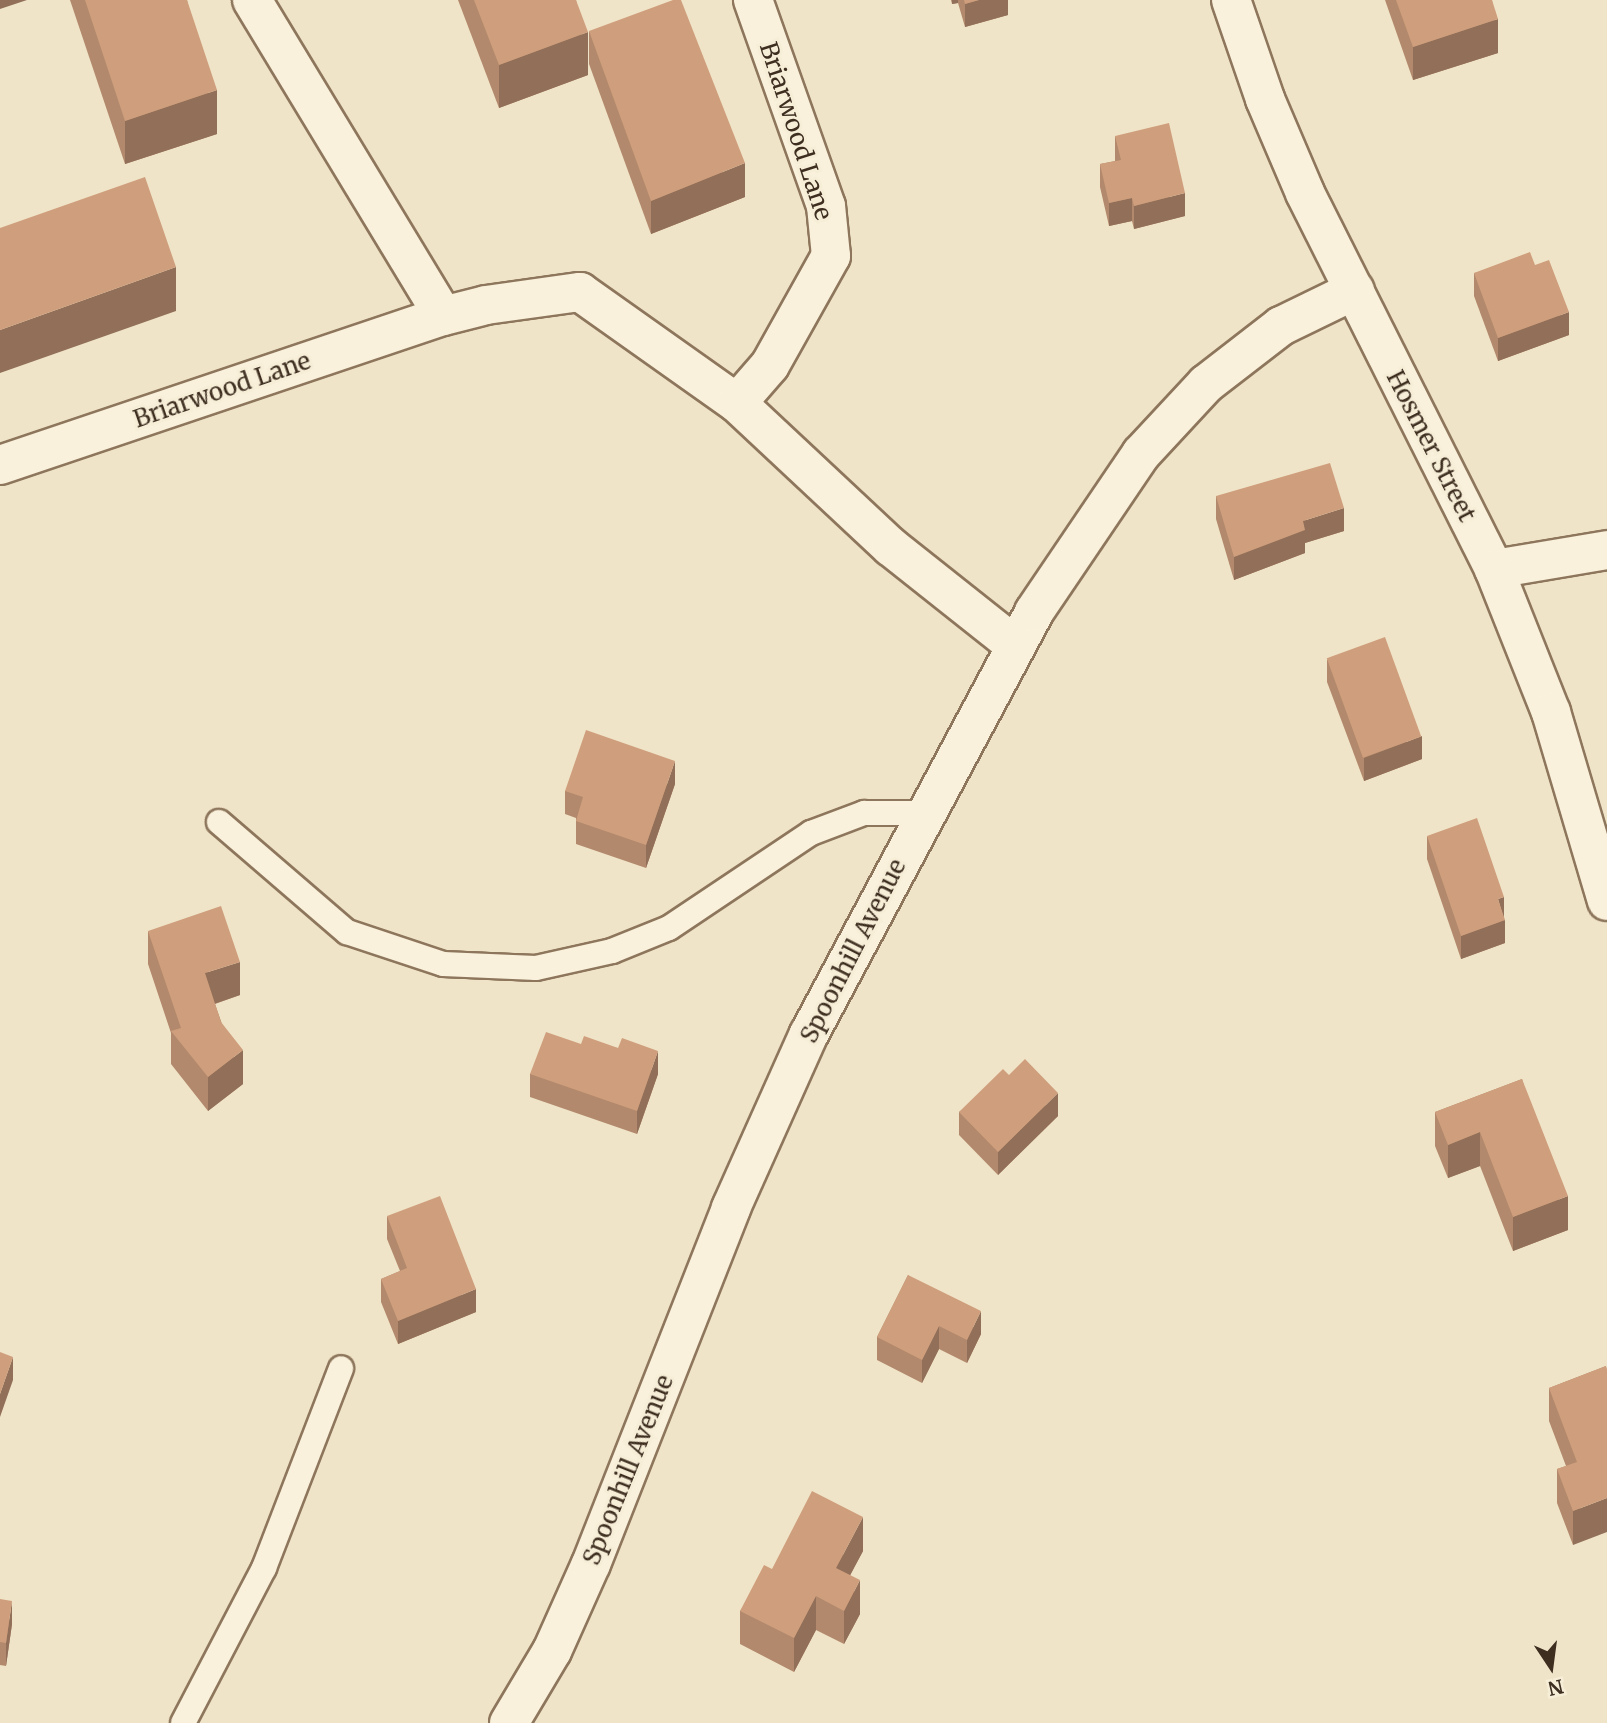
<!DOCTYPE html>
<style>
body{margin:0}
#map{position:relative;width:1607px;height:1723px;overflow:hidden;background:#f0e4c8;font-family:Merriweather,serif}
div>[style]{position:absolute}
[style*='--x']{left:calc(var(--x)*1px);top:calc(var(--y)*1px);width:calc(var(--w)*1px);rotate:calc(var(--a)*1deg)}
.roads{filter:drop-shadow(2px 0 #8d765c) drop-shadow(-2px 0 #8d765c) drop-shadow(0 2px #8d765c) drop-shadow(0 -2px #8d765c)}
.lane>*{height:24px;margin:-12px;padding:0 12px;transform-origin:12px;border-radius:12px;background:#faf1dc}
.street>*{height:38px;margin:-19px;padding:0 19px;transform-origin:19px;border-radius:19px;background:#faf1dc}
.secondary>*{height:38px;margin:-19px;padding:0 19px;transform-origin:19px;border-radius:19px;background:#faf1dc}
.wall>*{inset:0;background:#b2896c}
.shaded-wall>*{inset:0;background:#916f58}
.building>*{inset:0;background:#cf9f7d;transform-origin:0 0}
span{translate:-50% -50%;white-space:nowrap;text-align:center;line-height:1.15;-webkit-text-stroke:6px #f7eed8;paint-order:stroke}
.street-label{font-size:24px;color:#3d2e20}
.north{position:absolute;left:1516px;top:1632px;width:70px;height:70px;-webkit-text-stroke:5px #f7eed8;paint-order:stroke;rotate:167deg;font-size:19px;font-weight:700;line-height:28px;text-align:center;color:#3d2e20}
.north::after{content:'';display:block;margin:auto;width:24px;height:32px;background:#3d2e20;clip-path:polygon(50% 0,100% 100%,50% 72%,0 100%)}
</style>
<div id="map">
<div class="roads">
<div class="lane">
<i style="--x:219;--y:822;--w:169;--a:40.7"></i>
<i style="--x:347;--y:932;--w:101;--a:18.4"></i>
<i style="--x:443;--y:964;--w:93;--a:2.5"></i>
<i style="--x:536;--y:968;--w:78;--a:-12.6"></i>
<i style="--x:612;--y:951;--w:61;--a:-22"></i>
<i style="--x:669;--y:928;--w:171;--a:-33.8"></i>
<i style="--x:811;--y:833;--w:57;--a:-20.7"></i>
<i style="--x:864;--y:813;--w:61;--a:0"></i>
<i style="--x:183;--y:1723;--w:175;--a:-62.4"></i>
<i style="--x:264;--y:1568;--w:214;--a:-68.9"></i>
</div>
<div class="street">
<i style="--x:252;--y:0;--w:369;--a:58.8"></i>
<i style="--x:737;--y:403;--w:50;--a:-49"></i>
<i style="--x:770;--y:365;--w:125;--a:-60.8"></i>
<i style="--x:831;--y:256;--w:50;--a:-95.7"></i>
<i style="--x:826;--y:206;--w:219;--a:-109.5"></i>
<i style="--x:0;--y:465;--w:467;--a:-18.6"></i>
<i style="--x:443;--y:316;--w:44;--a:-14.3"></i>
<i style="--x:486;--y:305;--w:95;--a:-7.9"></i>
<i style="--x:580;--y:292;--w:192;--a:35.3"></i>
<i style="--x:737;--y:403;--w:211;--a:43.1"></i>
<i style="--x:891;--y:547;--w:159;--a:38.4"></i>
<i style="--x:1494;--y:569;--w:115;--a:-9.5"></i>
<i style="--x:509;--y:1723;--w:84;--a:-59.2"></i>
<i style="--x:552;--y:1651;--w:95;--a:-65.9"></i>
<i style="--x:591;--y:1564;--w:383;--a:-68.5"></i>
<i style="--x:731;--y:1208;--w:191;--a:-65.9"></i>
<i style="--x:809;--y:1034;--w:478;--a:-61.9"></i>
<i style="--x:1034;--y:612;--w:191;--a:-55.9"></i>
<i style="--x:1141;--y:454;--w:96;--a:-47.1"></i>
<i style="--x:1206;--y:384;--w:95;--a:-37.7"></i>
<i style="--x:1281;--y:326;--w:82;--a:-25.9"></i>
</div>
<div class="secondary">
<i style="--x:1231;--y:0;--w:105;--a:71"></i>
<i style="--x:1265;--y:99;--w:102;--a:66.9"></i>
<i style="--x:1305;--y:193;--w:421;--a:63.3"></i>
<i style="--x:1494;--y:569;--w:154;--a:68.3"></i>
<i style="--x:1551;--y:712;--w:197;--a:73.5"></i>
</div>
</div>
<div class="wall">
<i style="clip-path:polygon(70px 0,187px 0,217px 134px,125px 164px)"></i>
<i style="clip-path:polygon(458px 0,576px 0,588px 75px,499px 108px)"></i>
<i style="clip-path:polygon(951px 0,1008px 0,1008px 15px,965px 27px,958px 3px,952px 4px)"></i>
<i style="clip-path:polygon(1385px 0,1492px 0,1498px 53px,1413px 80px)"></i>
<i style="clip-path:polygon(589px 31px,745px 197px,651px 234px,589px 64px)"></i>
<i style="clip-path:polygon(1115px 136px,1185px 216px,1134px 229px,1132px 221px,1109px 226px,1100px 187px,1100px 164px,1115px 161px)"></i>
<i style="clip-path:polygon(1535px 265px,1569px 335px,1498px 361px,1474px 296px,1474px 273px)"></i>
<i style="clip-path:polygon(1216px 496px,1344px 531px,1305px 543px,1305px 553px,1234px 580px,1216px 519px)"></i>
<i style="clip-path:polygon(1327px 659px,1422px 759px,1364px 781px,1327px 682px)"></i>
<i style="clip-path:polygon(675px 784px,646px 868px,576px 844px,576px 818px,565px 814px,565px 791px)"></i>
<i style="clip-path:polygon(1427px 836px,1504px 917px,1505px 943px,1461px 959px,1427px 859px)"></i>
<i style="clip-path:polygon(148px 931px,240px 995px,215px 1004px,243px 1084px,208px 1111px,171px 1064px,171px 1033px,148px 964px)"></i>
<i style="clip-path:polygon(581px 1044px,618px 1048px,658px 1074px,637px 1134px,530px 1097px,530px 1074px)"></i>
<i style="clip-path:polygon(1009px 1075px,1058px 1116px,998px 1175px,959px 1135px,959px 1112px)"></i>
<i style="clip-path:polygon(1522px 1079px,1568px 1230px,1513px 1251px,1480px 1166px,1448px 1178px,1435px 1146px,1435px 1112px)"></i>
<i style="clip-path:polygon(387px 1216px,476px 1312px,398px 1344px,381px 1302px,381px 1279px,400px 1271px,387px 1239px)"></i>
<i style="clip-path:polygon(908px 1275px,981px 1334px,967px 1363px,939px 1349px,922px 1383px,877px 1360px,877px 1337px)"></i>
<i style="clip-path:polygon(1606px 1366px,1573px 1545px,1557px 1503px,1557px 1469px,1566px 1466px,1549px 1421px,1549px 1388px)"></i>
<i style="clip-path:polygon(863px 1551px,850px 1575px,860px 1614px,844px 1644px,816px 1630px,794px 1672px,740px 1644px,740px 1611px,772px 1569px)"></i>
<i style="clip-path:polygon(0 1599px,12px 1624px,6px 1666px,0 1665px)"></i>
</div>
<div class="shaded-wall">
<i style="clip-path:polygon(0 0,27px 0,0 9px)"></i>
<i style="clip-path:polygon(952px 0,958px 0,958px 3px,952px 4px)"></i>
<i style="clip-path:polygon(979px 0,1008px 0,1008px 15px,965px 27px,965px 4px)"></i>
<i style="clip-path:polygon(1498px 19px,1498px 53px,1413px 80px,1413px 47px)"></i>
<i style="clip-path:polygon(588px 32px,588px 75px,499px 108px,499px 65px)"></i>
<i style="clip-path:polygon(217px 90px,217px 134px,125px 164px,125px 121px)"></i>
<i style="clip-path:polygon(745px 163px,745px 197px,651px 234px,651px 201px)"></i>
<i style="clip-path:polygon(1185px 193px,1185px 216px,1134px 229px,1134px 206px)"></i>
<i style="clip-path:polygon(1132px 198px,1132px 221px,1109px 226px,1109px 203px)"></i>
<i style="clip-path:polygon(176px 267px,176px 311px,0 373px,0 330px)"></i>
<i style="clip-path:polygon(1569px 312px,1569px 335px,1498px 361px,1498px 338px)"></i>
<i style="clip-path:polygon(1344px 508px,1344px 531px,1305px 543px,1305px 553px,1234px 580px,1234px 557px,1303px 521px)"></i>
<i style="clip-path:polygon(1422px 736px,1422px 759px,1364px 781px,1364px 758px)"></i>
<i style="clip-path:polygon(675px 761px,675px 784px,646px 868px,646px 845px)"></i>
<i style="clip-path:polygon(1504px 897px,1504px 920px,1498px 899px)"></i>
<i style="clip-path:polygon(1505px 920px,1505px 943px,1461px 959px,1461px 936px)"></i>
<i style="clip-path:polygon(240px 962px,240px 995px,205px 1007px,205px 973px)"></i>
<i style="clip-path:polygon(243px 1050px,243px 1084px,208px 1111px,208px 1077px)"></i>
<i style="clip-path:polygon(658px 1051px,658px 1074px,637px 1134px,637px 1111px)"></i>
<i style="clip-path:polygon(1058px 1093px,1058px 1116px,998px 1175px,998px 1152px)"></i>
<i style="clip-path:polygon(1480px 1132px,1480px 1166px,1448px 1178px,1448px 1145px)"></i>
<i style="clip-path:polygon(1568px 1196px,1568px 1230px,1513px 1251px,1513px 1217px)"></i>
<i style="clip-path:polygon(476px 1289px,476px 1312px,398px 1344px,398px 1321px)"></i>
<i style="clip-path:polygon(981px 1311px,981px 1334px,967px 1363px,967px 1340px)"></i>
<i style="clip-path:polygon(939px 1326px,939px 1349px,922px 1383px,922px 1360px)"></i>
<i style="clip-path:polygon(13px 1357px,13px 1380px,0 1417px,0 1394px)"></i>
<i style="clip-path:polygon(1607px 1498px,1607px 1532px,1573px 1545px,1573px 1511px)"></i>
<i style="clip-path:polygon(863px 1517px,863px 1551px,836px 1602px,836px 1568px)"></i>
<i style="clip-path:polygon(860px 1580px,860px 1614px,844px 1644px,844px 1611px)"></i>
<i style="clip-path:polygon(816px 1596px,816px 1630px,794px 1672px,794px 1638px)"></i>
<i style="clip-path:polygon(12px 1601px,12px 1624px,6px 1666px,6px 1643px)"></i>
</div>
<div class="building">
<i style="clip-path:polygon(85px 0,187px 0,217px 90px,125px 121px)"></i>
<i style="clip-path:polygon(474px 0,576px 0,588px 32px,499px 65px)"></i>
<i style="clip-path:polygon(673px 0,681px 0,745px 163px,651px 201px,589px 31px)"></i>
<i style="clip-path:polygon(964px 0,979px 0,965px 4px)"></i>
<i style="clip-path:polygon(1396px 0,1492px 0,1498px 19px,1413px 47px)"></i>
<i style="clip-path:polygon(1169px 123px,1185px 193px,1134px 206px,1132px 198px,1109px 203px,1100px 164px,1121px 160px,1115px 136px)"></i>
<i style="clip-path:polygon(145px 177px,176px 267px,0 330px,0 228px)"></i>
<i style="clip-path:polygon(1530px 252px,1535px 265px,1549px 260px,1569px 312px,1498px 338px,1474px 273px)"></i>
<i style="clip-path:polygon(1330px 463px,1344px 508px,1303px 521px,1305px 530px,1234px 557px,1216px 496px)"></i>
<i style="left:1385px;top:637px;width:106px;height:62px;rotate:70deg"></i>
<i style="clip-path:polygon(586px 730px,675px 761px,646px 845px,576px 821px,583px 797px,565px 791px)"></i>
<i style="clip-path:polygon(1477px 818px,1504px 897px,1498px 899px,1505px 920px,1461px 936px,1427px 836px)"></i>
<i style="clip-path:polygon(221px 906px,240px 962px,205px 973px,221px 1022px,243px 1050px,208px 1077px,171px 1031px,181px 1028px,148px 931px)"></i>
<i style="clip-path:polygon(546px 1032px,581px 1044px,584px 1036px,618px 1048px,622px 1038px,658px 1051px,637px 1111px,530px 1074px)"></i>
<i style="clip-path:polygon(1025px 1059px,1058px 1093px,998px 1152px,959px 1112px,1003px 1069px,1009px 1075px)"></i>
<i style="clip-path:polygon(1522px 1079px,1568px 1196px,1513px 1217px,1480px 1132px,1448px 1145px,1435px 1112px)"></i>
<i style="clip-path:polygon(440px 1196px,476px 1289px,398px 1321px,381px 1279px,407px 1268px,387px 1216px)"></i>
<i style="clip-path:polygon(908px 1275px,981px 1311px,967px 1340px,939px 1326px,922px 1360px,877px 1337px)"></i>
<i style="clip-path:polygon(0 1352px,13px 1357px,0 1394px)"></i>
<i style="clip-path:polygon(1606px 1366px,1607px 1369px,1607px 1498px,1573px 1511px,1557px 1469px,1577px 1462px,1549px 1388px)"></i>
<i style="clip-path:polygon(812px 1491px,863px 1517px,836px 1568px,860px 1580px,844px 1611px,816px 1596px,794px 1638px,740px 1611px,764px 1565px,772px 1569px)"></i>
<i style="clip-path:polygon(0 1599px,12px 1601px,6px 1643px,0 1642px)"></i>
</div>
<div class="street-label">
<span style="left:796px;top:131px;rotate:72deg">Briarwood Lane</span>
<span style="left:222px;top:390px;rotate:-19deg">Briarwood Lane</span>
<span style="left:1431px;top:446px;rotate:63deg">Hosmer Street</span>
<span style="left:853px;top:951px;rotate:-63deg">Spoonhill Avenue</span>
<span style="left:628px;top:1470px;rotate:-68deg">Spoonhill Avenue</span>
</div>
<div class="north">N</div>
</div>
